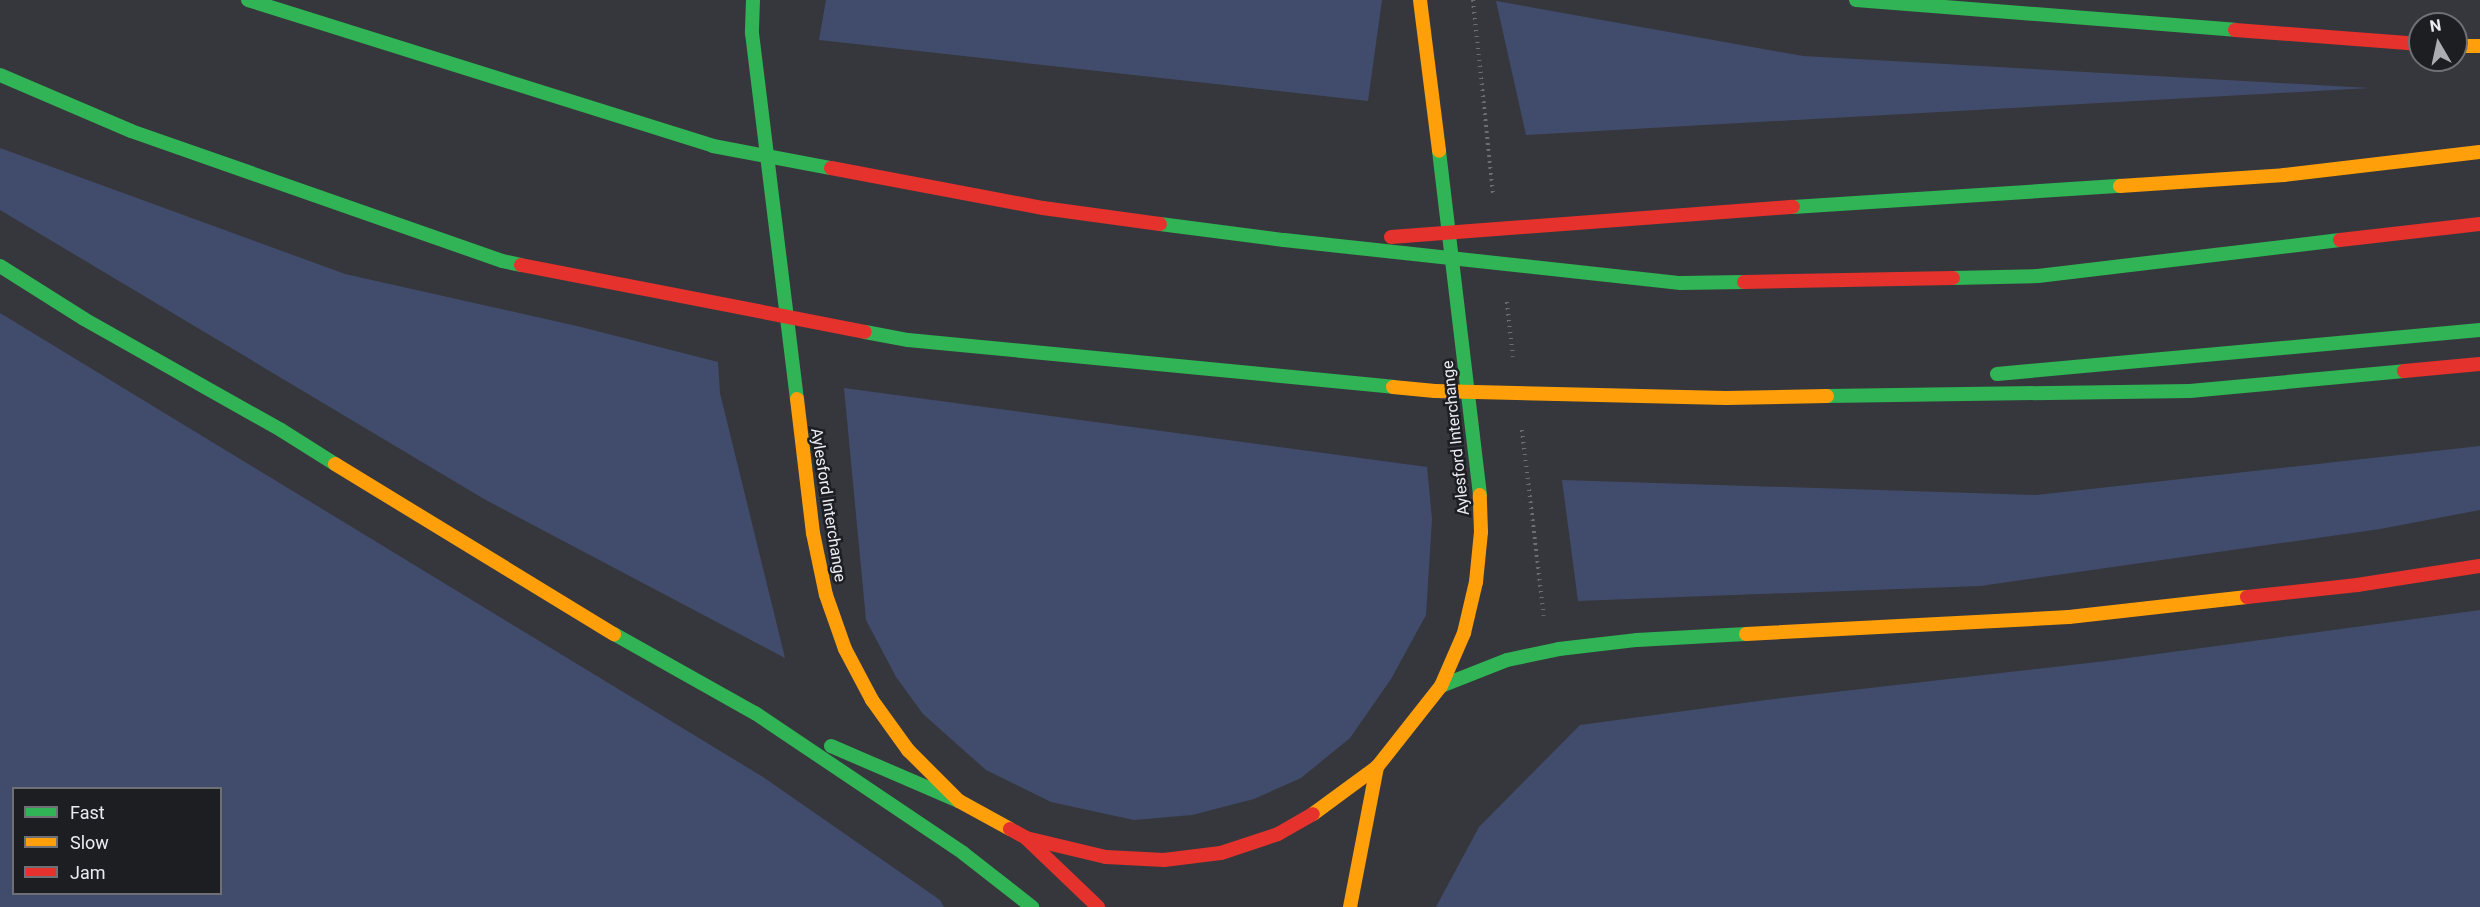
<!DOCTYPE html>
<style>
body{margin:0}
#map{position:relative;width:2480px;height:907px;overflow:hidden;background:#36373c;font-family:Roboto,sans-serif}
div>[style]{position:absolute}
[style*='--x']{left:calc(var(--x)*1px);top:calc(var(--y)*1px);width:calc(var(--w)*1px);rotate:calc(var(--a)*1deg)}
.green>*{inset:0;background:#414c6c}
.path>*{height:4px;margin-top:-2px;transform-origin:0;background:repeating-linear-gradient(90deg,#6d6e73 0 1.5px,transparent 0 6px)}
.fast>*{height:14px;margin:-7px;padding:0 7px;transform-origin:7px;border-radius:7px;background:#30b455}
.slow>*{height:14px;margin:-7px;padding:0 7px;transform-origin:7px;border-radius:7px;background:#ff9f0a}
.jam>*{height:14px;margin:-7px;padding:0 7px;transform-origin:7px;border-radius:7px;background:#e5322d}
span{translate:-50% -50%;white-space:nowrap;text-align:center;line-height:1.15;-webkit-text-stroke:5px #1c1e22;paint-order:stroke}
.street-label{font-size:16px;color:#eaecf2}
.legend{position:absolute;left:12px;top:787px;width:210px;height:108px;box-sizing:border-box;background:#1c1e22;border:2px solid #6e7075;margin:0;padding:8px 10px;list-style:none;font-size:18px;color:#eaecf2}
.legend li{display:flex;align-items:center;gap:12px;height:30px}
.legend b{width:30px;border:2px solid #6e7075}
.north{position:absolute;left:2408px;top:12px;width:60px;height:60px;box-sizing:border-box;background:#1c1e22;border:2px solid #6e7075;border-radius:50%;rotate:351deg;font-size:16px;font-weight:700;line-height:24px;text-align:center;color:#eaecf2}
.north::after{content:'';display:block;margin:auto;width:21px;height:27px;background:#abadb2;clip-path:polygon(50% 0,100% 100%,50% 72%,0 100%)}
</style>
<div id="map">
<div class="green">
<i style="clip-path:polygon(826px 0,1382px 0,1368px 101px,819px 40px)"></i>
<i style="clip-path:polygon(1496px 1px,1803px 56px,2369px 88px,1526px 135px)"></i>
<i style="clip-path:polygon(0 148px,345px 274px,581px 327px,718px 362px,720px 393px,785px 658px,484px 499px,0 210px)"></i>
<i style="clip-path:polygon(evenodd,0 313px,763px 777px,940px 900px,944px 907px,0 907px,0 313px,14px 788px,220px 788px,220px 894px,14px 894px,14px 788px)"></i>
<i style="clip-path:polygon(844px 388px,1427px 467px,1432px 519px,1426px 615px,1391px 679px,1350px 738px,1301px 778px,1254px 799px,1192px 815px,1134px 820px,1051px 802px,986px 770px,923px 714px,896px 677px,866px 620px)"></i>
<i style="clip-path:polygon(2480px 446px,2480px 510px,2380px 529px,1980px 586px,1680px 597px,1578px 601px,1562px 480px,2036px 495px)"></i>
<i style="clip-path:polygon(2480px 610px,2480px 907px,1436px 907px,1479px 827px,1580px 725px,1766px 700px,2106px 661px)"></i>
</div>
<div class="path">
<i style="--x:1473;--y:0;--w:194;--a:84.1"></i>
<i style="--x:1507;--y:302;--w:55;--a:83.8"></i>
<i style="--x:1522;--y:430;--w:187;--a:83.3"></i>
</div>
<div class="fast">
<i style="--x:248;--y:0;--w:487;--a:17.4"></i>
<i style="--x:713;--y:146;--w:120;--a:10.6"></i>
<i style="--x:753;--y:0;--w:33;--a:92"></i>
<i style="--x:752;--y:33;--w:369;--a:83"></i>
<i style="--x:1856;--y:0;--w:380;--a:4.5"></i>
<i style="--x:0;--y:75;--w:142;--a:23.1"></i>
<i style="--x:131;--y:131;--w:393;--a:19.3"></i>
<i style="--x:502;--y:261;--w:19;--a:12"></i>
<i style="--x:1439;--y:151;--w:346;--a:83.2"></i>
<i style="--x:1793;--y:207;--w:328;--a:-3.7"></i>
<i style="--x:1160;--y:224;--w:125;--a:7.4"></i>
<i style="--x:1284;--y:240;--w:399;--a:6.2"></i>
<i style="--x:1681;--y:283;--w:63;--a:-0.9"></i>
<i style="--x:0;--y:266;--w:99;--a:32.2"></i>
<i style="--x:84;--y:319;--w:226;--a:29.4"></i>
<i style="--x:281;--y:430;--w:64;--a:32.2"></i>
<i style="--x:1953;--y:278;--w:85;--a:-1.3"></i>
<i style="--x:2038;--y:276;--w:304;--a:-6.8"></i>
<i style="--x:865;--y:332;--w:44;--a:10.5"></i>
<i style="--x:908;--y:340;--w:487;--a:5.5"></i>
<i style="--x:1997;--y:374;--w:485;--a:-5.2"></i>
<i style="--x:1827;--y:396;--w:363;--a:-0.8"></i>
<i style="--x:2190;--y:391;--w:215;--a:-5.3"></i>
<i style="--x:614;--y:634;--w:162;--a:29.3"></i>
<i style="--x:755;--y:713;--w:251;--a:33.9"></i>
<i style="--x:963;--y:853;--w:88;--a:38"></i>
<i style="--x:1441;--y:686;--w:71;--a:-21.5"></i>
<i style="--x:1507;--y:660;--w:53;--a:-11.9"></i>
<i style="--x:1559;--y:649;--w:79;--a:-6.6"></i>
<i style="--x:1637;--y:640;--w:109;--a:-3.2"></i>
<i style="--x:831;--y:746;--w:139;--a:23.3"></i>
</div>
<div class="slow">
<i style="--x:1420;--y:0;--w:152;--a:82.8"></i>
<i style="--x:2456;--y:46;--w:24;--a:0"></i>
<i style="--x:2120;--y:186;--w:164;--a:-3.8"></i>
<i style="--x:2284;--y:175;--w:197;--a:-6.7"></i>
<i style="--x:1393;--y:387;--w:42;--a:5.4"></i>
<i style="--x:1435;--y:391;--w:291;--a:1.4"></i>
<i style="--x:1726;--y:398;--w:101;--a:-1.1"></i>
<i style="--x:797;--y:399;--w:135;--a:83.2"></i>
<i style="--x:813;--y:533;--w:63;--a:78.2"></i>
<i style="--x:826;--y:595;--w:57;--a:70.6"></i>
<i style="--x:845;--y:649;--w:58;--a:62.1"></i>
<i style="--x:872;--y:700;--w:62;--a:54.2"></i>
<i style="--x:908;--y:750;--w:72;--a:45"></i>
<i style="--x:959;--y:801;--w:58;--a:28.8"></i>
<i style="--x:335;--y:464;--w:327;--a:31.4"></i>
<i style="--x:1746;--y:634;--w:323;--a:-3"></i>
<i style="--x:2069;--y:617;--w:179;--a:-6.4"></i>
<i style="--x:1313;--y:814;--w:79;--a:-36.3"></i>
<i style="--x:1377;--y:767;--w:103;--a:-51.7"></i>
<i style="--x:1441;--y:686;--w:58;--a:-66.5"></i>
<i style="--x:1464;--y:633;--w:52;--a:-76.8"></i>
<i style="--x:1476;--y:582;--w:50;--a:-84.3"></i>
<i style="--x:1481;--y:532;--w:37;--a:-92"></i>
<i style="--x:1350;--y:907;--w:143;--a:-79.1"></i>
</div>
<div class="jam">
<i style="--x:2235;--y:30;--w:186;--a:4.3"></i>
<i style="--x:831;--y:168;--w:216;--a:10.7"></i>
<i style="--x:1043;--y:208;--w:118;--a:7.8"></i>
<i style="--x:1391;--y:237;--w:403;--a:-4.3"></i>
<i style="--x:2340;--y:240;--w:141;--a:-6.5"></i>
<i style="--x:521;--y:265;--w:350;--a:11"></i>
<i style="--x:1744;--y:282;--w:209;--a:-1.1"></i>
<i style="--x:2404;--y:371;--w:76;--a:-5.3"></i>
<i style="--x:2247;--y:597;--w:111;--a:-6.2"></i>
<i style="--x:2357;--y:585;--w:124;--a:-8.8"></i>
<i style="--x:1010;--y:829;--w:18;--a:29"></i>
<i style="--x:1026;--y:838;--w:82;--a:13.4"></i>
<i style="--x:1106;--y:857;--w:58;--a:3"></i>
<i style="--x:1164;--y:860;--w:57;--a:-7"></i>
<i style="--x:1221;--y:853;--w:60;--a:-18.4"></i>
<i style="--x:1278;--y:834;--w:40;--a:-29.7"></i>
<i style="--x:1028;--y:840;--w:97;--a:43.7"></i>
</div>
<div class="street-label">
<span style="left:1456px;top:438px;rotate:-96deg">Aylesford Interchange</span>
<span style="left:828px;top:505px;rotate:81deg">Aylesford Interchange</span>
</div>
<ul class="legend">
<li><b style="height:8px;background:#30b455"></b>Fast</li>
<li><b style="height:8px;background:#ff9f0a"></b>Slow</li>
<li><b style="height:8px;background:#e5322d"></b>Jam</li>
</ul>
<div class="north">N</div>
</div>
